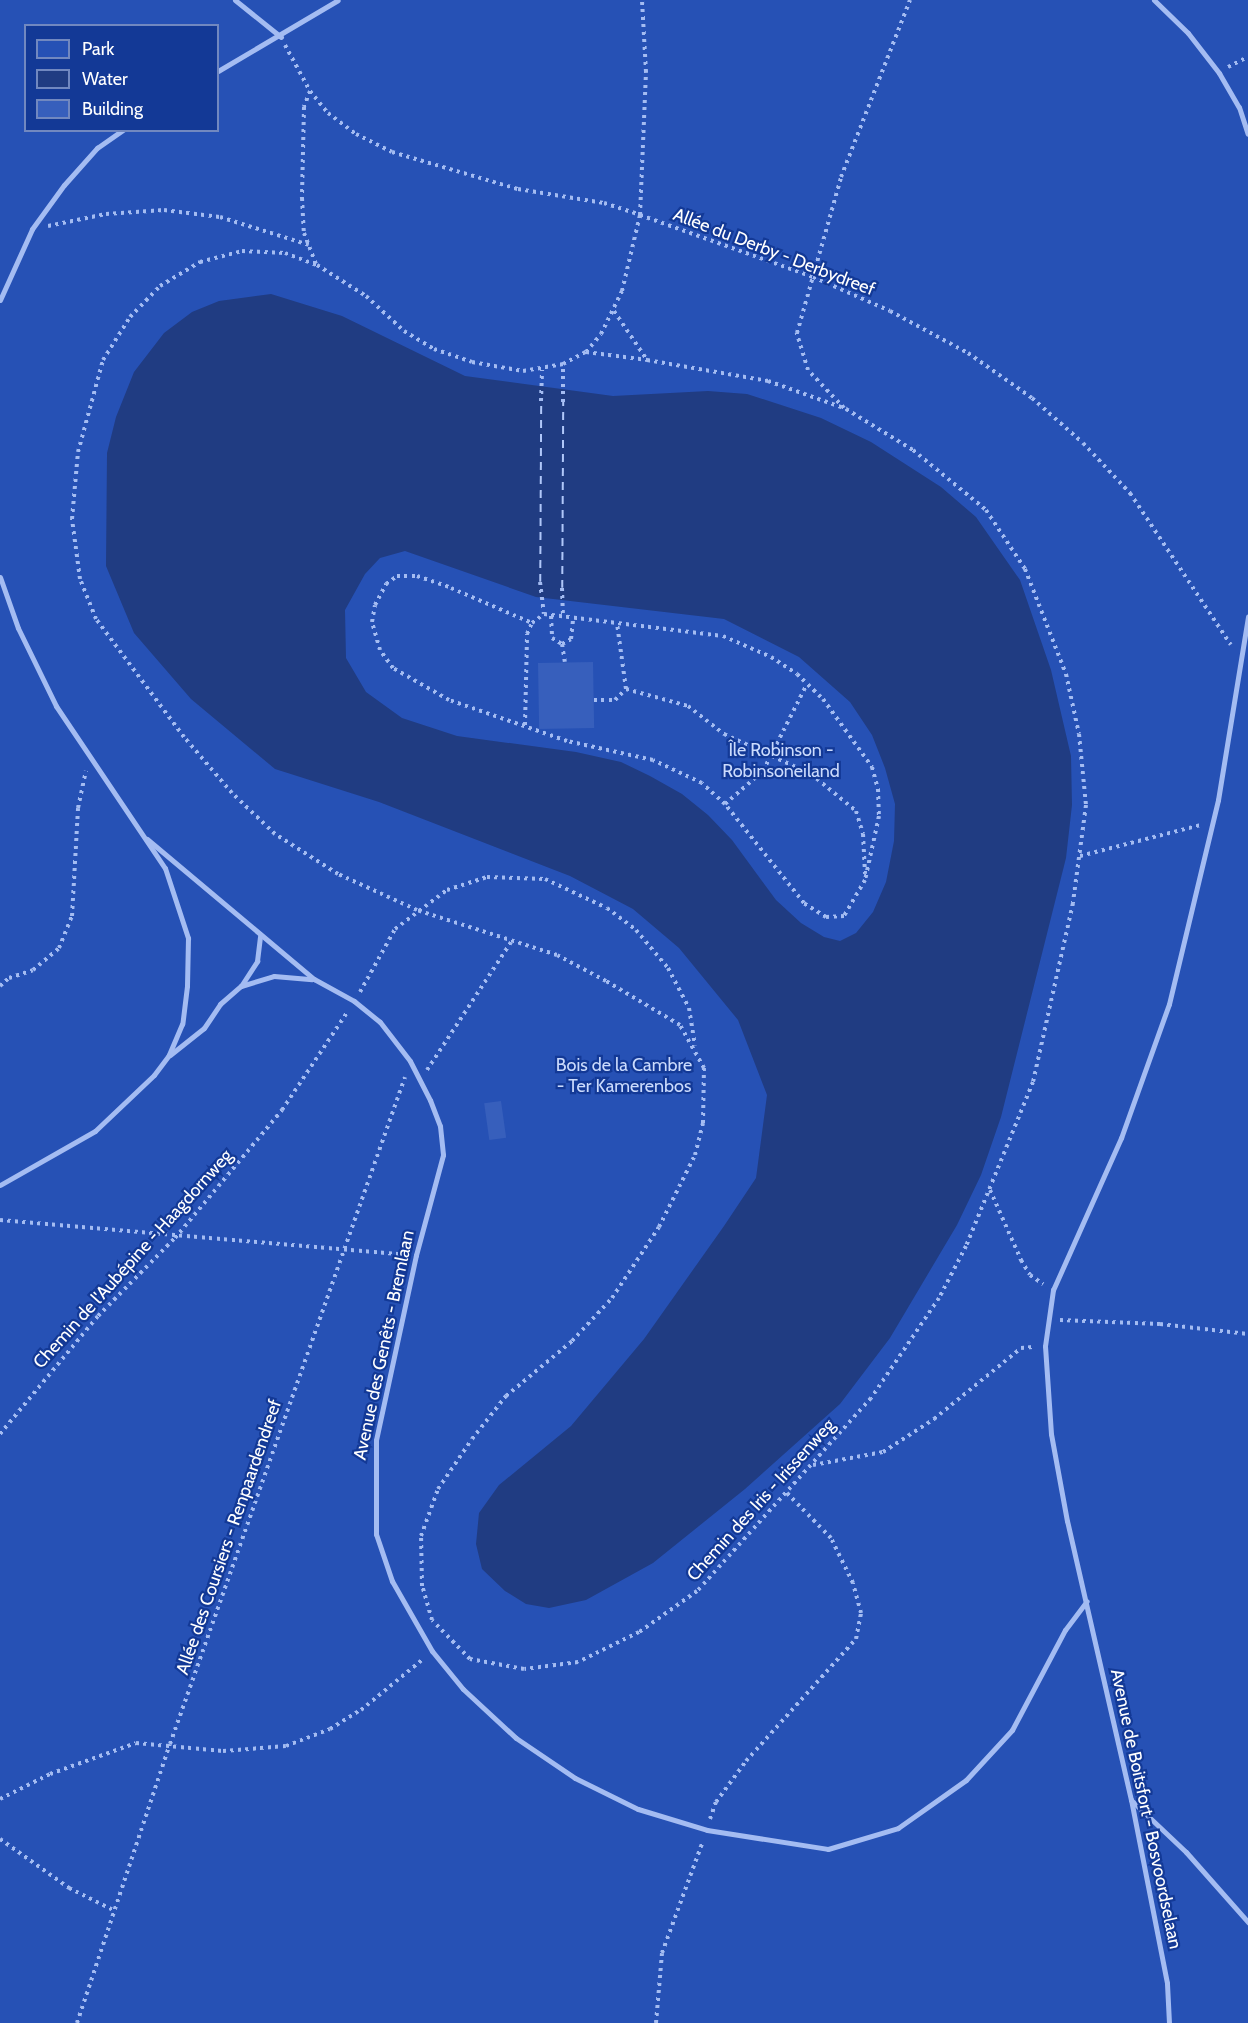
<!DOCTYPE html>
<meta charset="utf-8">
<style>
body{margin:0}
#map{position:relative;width:1248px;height:2023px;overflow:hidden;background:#133996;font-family:Cabin,sans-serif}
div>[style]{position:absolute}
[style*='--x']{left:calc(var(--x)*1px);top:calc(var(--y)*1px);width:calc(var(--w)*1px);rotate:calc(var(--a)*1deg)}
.green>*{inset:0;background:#2651b5}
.water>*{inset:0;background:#203c82}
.ferry>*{height:1.5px;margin-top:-0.75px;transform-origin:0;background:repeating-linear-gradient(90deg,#b0c7f9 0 8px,transparent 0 14px)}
.building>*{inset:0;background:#375fbc;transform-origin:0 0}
.path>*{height:4px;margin-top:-2px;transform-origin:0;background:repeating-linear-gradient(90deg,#a4bcf2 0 3px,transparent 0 7.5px)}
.pedestrian>*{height:5px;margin:-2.5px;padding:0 2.5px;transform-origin:2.5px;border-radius:2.5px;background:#a4bcf2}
span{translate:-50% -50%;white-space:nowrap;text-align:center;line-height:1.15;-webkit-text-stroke:4.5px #133996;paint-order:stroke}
.street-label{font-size:18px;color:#fff}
.park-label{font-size:18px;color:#cbdbfd}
.legend{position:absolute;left:24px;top:24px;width:195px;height:108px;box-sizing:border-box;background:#133996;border:2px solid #7188c0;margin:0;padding:8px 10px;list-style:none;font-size:18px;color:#fff}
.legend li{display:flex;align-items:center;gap:12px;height:30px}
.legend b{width:30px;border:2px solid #7188c0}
</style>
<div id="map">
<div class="green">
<i style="clip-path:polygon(evenodd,0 0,1248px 0,1248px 2023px,0 2023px,0 0,26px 26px,218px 26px,218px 130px,26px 130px,26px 26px)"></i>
</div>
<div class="water">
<i style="clip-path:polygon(evenodd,271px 294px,342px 316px,465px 376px,613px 396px,708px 391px,747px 394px,821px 418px,871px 442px,941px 487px,976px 517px,1020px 580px,1051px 670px,1071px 756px,1072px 805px,1066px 858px,1001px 1117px,981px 1175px,957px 1225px,890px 1338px,840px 1404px,745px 1489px,653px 1563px,586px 1600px,549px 1608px,526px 1604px,505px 1591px,482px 1569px,476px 1544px,479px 1513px,499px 1485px,571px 1426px,644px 1339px,724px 1226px,756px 1178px,767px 1095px,738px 1020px,679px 948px,633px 909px,570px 876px,379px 802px,275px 769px,191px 699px,134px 633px,106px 566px,107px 453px,116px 417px,134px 372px,164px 333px,192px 312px,219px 301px,271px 294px,405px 551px,536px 597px,724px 619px,799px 657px,850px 702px,872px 735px,885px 768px,895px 804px,894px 841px,886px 882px,873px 912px,856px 933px,840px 941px,824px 937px,801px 923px,776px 900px,732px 840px,708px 815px,682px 794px,650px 776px,621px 762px,576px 752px,457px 736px,402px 718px,366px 692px,346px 658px,345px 610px,365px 574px,380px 558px,405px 551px)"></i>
</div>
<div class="ferry">
<i style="--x:540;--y:582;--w:181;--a:-89.7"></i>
<i style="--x:562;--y:588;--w:186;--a:-89.7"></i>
</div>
<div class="building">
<i style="left:593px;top:662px;width:66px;height:55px;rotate:89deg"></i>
<i style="left:501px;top:1101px;width:37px;height:17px;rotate:82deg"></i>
</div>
<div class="path">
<i style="--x:285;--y:45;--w:52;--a:61.5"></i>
<i style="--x:310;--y:91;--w:28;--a:51"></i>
<i style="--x:328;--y:113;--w:35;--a:37"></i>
<i style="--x:356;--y:134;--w:40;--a:26.6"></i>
<i style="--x:392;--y:152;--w:131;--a:16.4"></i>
<i style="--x:518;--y:189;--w:87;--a:9.2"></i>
<i style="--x:604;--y:203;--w:38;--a:18"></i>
<i style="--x:640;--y:215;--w:184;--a:19.7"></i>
<i style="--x:813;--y:277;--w:84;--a:23.8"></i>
<i style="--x:890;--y:311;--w:89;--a:28.3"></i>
<i style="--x:968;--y:353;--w:78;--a:35.1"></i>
<i style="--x:1032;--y:398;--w:68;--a:41.4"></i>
<i style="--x:1083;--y:443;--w:69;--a:46.8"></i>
<i style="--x:1130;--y:493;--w:182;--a:56.4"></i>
<i style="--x:1228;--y:67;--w:22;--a:-27"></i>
<i style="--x:310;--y:91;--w:17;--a:111"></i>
<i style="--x:304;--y:107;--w:91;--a:91.3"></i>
<i style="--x:302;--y:198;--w:35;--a:87"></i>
<i style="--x:304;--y:233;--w:33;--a:69"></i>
<i style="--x:48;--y:226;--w:59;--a:-11.7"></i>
<i style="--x:106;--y:214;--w:58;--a:-3.9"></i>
<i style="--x:164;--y:210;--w:56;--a:7.1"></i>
<i style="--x:220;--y:217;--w:93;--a:17.5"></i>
<i style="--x:242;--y:251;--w:43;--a:2.7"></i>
<i style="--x:285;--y:253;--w:34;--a:21"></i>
<i style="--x:317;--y:265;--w:58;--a:32.3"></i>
<i style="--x:366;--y:296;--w:52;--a:42.6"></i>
<i style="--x:404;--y:331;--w:35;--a:31"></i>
<i style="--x:434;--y:349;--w:40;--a:18.9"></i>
<i style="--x:472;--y:362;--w:52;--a:10"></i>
<i style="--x:523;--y:371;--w:41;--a:-9.9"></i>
<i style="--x:563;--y:364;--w:26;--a:-28"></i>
<i style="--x:586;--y:352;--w:62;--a:7.5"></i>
<i style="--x:647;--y:360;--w:123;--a:9.8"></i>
<i style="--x:768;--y:381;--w:83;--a:19.7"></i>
<i style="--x:846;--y:409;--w:79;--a:31.5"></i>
<i style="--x:913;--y:450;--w:94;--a:39.4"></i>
<i style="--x:986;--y:510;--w:71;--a:56.5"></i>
<i style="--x:1025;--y:569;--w:113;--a:68.7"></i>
<i style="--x:1066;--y:674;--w:61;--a:77.8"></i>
<i style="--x:1079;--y:734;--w:71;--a:84.4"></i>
<i style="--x:1086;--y:805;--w:99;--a:97.6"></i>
<i style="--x:1073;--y:903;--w:183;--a:102.6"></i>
<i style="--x:1033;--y:1082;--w:177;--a:112.2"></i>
<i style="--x:966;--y:1246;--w:59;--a:117.4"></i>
<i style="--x:939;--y:1298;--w:121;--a:124.2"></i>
<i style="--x:871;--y:1398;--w:260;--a:132"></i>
<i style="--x:697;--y:1591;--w:71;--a:144.7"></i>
<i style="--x:639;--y:1632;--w:68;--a:153.8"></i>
<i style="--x:578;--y:1662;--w:54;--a:172.6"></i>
<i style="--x:524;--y:1669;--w:55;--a:-169.5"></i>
<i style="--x:470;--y:1659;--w:54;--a:-134.3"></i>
<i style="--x:432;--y:1620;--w:35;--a:-106"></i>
<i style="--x:422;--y:1586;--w:50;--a:-91.1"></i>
<i style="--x:421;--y:1536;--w:50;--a:-70.1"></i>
<i style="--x:438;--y:1489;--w:60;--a:-55.8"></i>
<i style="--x:472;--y:1439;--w:55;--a:-51.7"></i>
<i style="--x:506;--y:1396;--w:86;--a:-39.8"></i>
<i style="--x:572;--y:1341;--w:59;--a:-47.1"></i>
<i style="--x:612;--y:1298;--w:85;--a:-56.5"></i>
<i style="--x:659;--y:1227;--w:80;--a:-63.4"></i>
<i style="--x:695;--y:1155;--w:33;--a:-76"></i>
<i style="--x:703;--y:1123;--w:55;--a:-89"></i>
<i style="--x:704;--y:1068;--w:49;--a:-119.2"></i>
<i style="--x:680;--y:1025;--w:86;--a:-149.3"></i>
<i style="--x:606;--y:981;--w:55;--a:-152"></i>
<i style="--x:557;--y:955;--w:147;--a:-162.2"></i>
<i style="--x:417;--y:910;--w:87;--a:-155.5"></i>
<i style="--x:338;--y:874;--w:75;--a:-147.6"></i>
<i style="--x:275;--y:834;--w:59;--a:-136.4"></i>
<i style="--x:232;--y:793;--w:74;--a:-130.6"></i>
<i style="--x:184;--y:737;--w:147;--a:-126.7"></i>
<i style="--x:96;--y:619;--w:43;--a:-111.8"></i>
<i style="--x:80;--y:579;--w:61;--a:-97.6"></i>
<i style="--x:72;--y:519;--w:67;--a:-84.9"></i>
<i style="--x:78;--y:452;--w:95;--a:-74.8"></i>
<i style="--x:103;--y:360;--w:51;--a:-57.9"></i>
<i style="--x:130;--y:317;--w:43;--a:-45.9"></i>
<i style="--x:160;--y:286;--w:47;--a:-31"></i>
<i style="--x:200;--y:262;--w:43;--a:-14.7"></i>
<i style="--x:614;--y:311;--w:59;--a:56"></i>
<i style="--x:586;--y:352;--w:23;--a:-50"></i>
<i style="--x:601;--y:334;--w:48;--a:-64"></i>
<i style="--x:622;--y:291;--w:78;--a:-76.7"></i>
<i style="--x:640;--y:215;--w:143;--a:-87.6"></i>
<i style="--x:646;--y:72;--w:72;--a:-93.2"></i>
<i style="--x:541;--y:401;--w:31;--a:-88"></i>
<i style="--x:563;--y:402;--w:38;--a:-90"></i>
<i style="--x:844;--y:408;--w:52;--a:-133.5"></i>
<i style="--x:808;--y:370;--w:39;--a:-107"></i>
<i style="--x:797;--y:333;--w:162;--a:-74.2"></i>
<i style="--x:841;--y:177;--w:190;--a:-68.7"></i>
<i style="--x:397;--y:576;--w:20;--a:0"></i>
<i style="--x:417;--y:576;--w:36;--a:19"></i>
<i style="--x:451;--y:588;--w:88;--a:23.4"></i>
<i style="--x:532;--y:623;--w:15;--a:-37"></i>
<i style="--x:544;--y:614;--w:180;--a:7"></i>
<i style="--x:723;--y:636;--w:52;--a:23.6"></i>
<i style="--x:771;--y:657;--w:31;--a:33"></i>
<i style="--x:797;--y:674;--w:36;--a:44"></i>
<i style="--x:823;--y:699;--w:84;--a:54.2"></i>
<i style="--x:872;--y:767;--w:23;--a:75"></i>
<i style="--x:878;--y:789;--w:27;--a:88"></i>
<i style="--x:879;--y:816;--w:66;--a:102.3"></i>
<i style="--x:865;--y:880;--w:42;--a:120.3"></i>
<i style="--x:844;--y:916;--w:18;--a:177"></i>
<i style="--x:826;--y:917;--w:26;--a:-148"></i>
<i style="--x:804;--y:903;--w:127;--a:-128.6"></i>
<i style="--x:725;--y:804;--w:31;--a:-138"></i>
<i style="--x:702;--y:783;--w:54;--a:-154.9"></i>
<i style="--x:653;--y:760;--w:88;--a:-167.5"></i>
<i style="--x:567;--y:741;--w:125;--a:-160.8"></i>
<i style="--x:449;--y:700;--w:64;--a:-150.3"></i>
<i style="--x:393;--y:668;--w:22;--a:-126"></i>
<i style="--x:380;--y:650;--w:29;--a:-106"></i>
<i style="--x:372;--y:622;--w:17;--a:-80"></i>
<i style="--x:375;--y:605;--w:24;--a:-62"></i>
<i style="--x:386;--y:584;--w:14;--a:-36"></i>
<i style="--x:540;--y:582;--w:32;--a:83"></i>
<i style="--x:562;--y:588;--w:30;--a:88"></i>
<i style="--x:551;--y:616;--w:22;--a:87"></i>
<i style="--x:552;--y:638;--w:12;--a:31"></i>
<i style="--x:562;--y:644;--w:18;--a:81"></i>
<i style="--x:562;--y:644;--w:10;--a:-29"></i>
<i style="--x:571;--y:639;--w:20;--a:-84"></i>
<i style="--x:626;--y:689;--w:64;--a:15.3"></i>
<i style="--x:688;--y:706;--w:46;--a:37.9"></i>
<i style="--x:724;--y:734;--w:96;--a:24.7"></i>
<i style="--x:811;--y:774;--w:58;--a:39.4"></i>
<i style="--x:856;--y:811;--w:24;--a:73"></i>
<i style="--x:863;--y:834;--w:40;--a:87.1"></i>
<i style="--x:594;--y:700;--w:21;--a:0"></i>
<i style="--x:615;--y:700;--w:16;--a:-45"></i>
<i style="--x:626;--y:689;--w:67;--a:-97.8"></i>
<i style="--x:525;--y:725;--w:91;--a:-88.7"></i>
<i style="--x:527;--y:634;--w:12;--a:-66"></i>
<i style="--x:725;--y:804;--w:50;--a:-41"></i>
<i style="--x:763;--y:771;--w:97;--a:-63.2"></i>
<i style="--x:1080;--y:856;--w:125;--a:-14.4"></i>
<i style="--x:0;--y:986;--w:12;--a:-42"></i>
<i style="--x:9;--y:978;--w:25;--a:-18"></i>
<i style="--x:33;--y:970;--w:34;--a:-40"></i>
<i style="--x:59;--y:948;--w:35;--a:-68"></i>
<i style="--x:72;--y:916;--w:108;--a:-86.8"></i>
<i style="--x:78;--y:808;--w:38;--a:-78"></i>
<i style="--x:360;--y:992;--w:72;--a:-60.9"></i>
<i style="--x:395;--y:929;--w:65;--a:-36.9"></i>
<i style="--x:447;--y:890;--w:42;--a:-18"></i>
<i style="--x:487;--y:877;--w:58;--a:2"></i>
<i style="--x:545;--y:879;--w:68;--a:25.1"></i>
<i style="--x:607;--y:908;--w:36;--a:37"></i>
<i style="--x:636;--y:930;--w:50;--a:49.9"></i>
<i style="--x:668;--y:968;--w:45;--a:62.3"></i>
<i style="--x:689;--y:1008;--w:38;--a:81"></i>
<i style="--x:427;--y:1070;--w:153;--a:-56.7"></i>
<i style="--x:990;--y:1190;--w:77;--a:66.1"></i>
<i style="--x:1021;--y:1260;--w:17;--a:59"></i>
<i style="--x:1030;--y:1275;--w:16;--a:35"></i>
<i style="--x:0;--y:1220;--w:408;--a:4.9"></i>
<i style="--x:1060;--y:1320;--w:100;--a:2.3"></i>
<i style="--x:1160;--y:1324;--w:89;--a:6.5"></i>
<i style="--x:0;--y:1434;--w:153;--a:-50.3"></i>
<i style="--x:98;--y:1316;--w:110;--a:-45.4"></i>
<i style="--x:175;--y:1238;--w:167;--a:-50.1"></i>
<i style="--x:282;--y:1110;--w:119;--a:-56.3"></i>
<i style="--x:813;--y:1465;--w:71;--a:-10.5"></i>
<i style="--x:883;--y:1452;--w:61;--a:-32.9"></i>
<i style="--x:934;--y:1419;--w:112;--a:-39.2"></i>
<i style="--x:1021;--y:1348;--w:12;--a:-5"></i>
<i style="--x:0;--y:1799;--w:56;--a:-26.6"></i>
<i style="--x:50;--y:1774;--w:91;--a:-19.8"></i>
<i style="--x:136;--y:1743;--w:87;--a:5.3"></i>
<i style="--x:223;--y:1751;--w:63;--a:-4.5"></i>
<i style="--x:286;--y:1746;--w:47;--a:-21.1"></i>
<i style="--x:330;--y:1729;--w:36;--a:-32"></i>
<i style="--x:361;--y:1710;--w:80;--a:-39.4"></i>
<i style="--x:710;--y:1819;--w:18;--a:-71"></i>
<i style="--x:716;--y:1802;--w:51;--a:-53.8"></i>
<i style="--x:746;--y:1761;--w:164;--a:-48"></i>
<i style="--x:856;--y:1639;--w:26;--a:-79"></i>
<i style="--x:861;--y:1613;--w:31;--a:-105"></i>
<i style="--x:853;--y:1583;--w:50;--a:-116.1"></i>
<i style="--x:831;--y:1538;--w:63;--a:-134.4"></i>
<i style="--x:0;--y:1839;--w:85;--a:35.4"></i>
<i style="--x:69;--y:1888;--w:51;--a:26.6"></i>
<i style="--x:77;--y:2023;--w:294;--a:-71.6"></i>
<i style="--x:170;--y:1744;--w:707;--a:-70.59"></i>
<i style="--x:656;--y:2023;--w:70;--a:-85.1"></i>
<i style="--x:662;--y:1953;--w:119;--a:-69.9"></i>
</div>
<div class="pedestrian">
<i style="--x:235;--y:0;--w:59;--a:38.8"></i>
<i style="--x:1154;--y:0;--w:47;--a:44.1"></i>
<i style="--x:1188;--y:33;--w:51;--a:52.2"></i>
<i style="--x:1219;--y:73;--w:39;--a:60"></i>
<i style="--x:1239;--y:107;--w:28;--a:72"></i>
<i style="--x:218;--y:71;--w:139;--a:-30.6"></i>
<i style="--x:0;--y:300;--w:78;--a:-65.7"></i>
<i style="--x:32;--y:229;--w:54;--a:-54"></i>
<i style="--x:64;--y:185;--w:50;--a:-48.3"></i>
<i style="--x:97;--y:148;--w:32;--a:-35"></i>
<i style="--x:0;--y:577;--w:54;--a:70.6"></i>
<i style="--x:18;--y:628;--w:87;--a:64"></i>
<i style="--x:56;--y:706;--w:195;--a:56.1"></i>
<i style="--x:165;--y:868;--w:74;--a:71.8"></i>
<i style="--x:188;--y:938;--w:48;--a:91.2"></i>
<i style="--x:187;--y:986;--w:38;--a:97"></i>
<i style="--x:182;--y:1024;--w:34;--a:113"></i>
<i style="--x:169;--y:1055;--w:25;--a:127"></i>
<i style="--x:154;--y:1075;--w:81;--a:136.5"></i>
<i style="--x:95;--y:1131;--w:109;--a:150.4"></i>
<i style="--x:147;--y:839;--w:218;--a:40"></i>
<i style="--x:314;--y:979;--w:46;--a:28.8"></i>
<i style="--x:354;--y:1001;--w:33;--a:39"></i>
<i style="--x:380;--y:1022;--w:49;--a:52.4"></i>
<i style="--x:410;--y:1061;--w:44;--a:62.9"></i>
<i style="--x:430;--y:1100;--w:28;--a:69"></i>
<i style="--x:440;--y:1126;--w:29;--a:84"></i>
<i style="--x:443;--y:1155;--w:104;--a:105.1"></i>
<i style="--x:416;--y:1255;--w:189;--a:102.2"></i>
<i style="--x:376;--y:1440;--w:94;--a:90"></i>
<i style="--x:376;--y:1534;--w:50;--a:71.2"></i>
<i style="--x:392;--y:1581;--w:81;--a:60.3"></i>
<i style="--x:432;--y:1651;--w:49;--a:50.8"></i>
<i style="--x:463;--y:1689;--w:72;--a:42.8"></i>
<i style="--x:516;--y:1738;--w:71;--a:34.1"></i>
<i style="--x:575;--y:1778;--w:70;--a:26.2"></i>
<i style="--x:638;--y:1809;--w:72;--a:16.9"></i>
<i style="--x:707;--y:1830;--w:122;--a:8.9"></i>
<i style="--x:828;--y:1849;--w:73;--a:-16.7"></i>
<i style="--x:898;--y:1828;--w:83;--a:-35.2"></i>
<i style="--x:966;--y:1780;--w:68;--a:-47.4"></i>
<i style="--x:1012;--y:1730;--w:113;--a:-62.1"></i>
<i style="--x:1065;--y:1630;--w:36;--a:-53"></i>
<i style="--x:241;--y:986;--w:30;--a:-57"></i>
<i style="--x:257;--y:961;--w:25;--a:-83"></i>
<i style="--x:170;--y:1055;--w:43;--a:-38.5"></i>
<i style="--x:204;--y:1028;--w:29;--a:-56"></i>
<i style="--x:220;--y:1004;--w:28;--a:-41"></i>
<i style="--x:241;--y:986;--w:34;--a:-17"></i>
<i style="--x:274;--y:976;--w:38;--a:5"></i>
<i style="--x:1131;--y:1800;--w:76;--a:43.4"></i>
<i style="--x:1186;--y:1852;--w:94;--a:48.5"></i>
<i style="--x:1169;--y:2023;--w:40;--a:-92.9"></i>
<i style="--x:1167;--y:1983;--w:187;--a:-101.1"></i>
<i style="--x:1131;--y:1800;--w:286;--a:-102.9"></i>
<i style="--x:1067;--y:1521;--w:88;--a:-100.4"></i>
<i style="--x:1051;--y:1434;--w:88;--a:-93.9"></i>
<i style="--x:1045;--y:1346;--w:57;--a:-81.9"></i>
<i style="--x:1053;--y:1290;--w:167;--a:-65.9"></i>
<i style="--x:1121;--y:1138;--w:142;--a:-70.3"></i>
<i style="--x:1169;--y:1004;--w:210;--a:-76.5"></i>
<i style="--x:1218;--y:800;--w:186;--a:-80.7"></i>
</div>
<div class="street-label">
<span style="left:774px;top:252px;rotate:21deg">Allée du Derby - Derbydreef</span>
<span style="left:133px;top:1259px;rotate:-48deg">Chemin de l'Aubépine - Haagdornweg</span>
<span style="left:384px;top:1345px;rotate:-78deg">Avenue des Genêts - Bremlaan</span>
<span style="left:761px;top:1500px;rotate:-48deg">Chemin des Iris - Irissenweg</span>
<span style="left:229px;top:1537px;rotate:-71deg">Allée des Coursiers - Renpaardendreef</span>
<span style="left:1146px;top:1809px;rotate:78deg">Avenue de Boitsfort - Bosvoordselaan</span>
</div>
<div class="park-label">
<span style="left:781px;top:761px">Île Robinson -<br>Robinsoneiland</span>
<span style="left:624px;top:1076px">Bois de la Cambre<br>- Ter Kamerenbos</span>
</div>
<ul class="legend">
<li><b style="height:16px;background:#2651b5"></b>Park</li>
<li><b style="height:16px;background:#203c82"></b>Water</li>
<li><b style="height:16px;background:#375fbc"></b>Building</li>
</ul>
</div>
